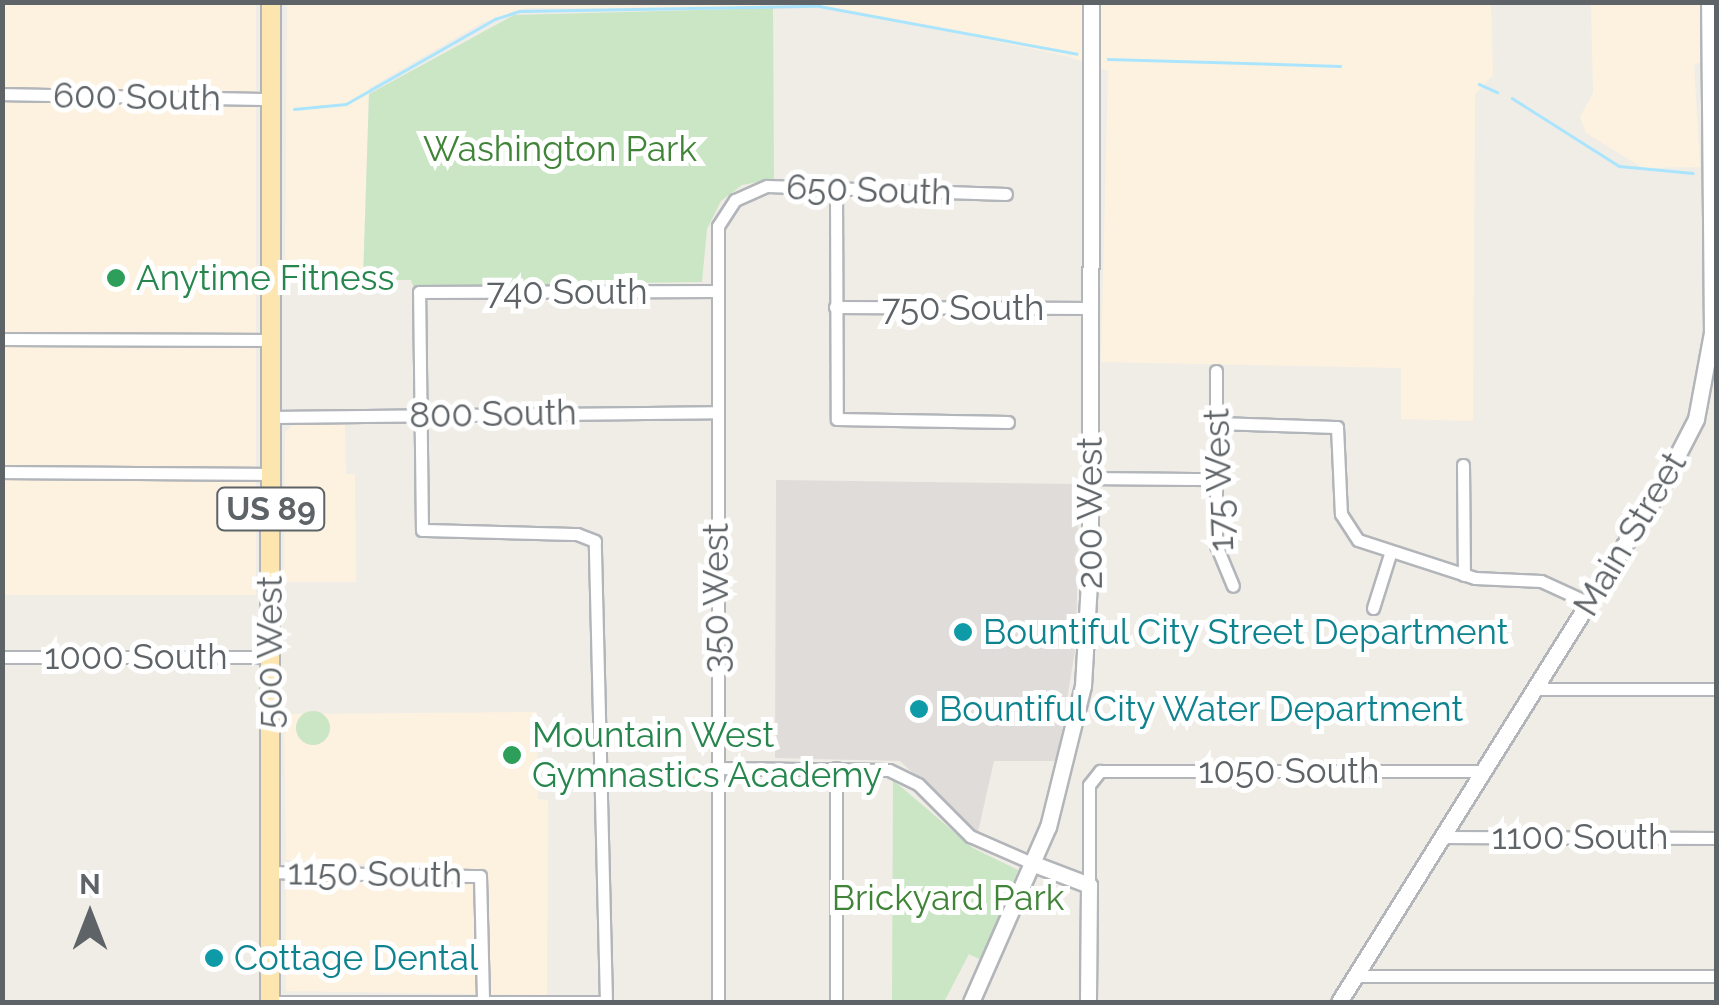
<!DOCTYPE html>
<style>
body{margin:0}
#map{position:relative;width:1719px;height:1005px;overflow:hidden;background:#f0ede7;font-family:Raleway,sans-serif}
div>[style]{position:absolute}
[style*='--x']{left:calc(var(--x)*1px);top:calc(var(--y)*1px);width:calc(var(--w)*1px);rotate:calc(var(--a)*1deg)}
.commercial>*{inset:0;background:#fdf2df;transform-origin:0 0}
.industrial>*{inset:0;background:#dfdcd9}
.green>*{inset:0;background:#cae6c5}
.round{border-radius:50%}
.stream>*{height:2.5px;margin:-1.25px;padding:0 1.25px;transform-origin:1.25px;border-radius:1.25px;background:#abe5fd}
.roads{filter:drop-shadow(2px 0 #b2b5b9) drop-shadow(-2px 0 #b2b5b9) drop-shadow(0 2px #b2b5b9) drop-shadow(0 -2px #b2b5b9)}
.street>*{height:11px;margin:-5.5px;padding:0 5.5px;transform-origin:5.5px;border-radius:5.5px;background:#fff}
.secondary>*{height:15px;margin:-7.5px;padding:0 7.5px;transform-origin:7.5px;border-radius:7.5px;background:#fff}
.primary>*{height:18px;margin:-9px;padding:0 9px;transform-origin:9px;border-radius:9px;background:#fde5af}
.dots>*{width:28px;height:28px;translate:-50% -50%;box-sizing:border-box;border:5px solid #fff;border-radius:50%}
span{translate:-50% -50%;white-space:nowrap;text-align:center;line-height:1.15;-webkit-text-stroke:10px #fff;paint-order:stroke}
.shield-label span{padding:2px 8px;background:#fff;border:2px solid;border-radius:8px;-webkit-text-stroke-width:0}
.shield-label{font-size:32px;color:#5e6367;font-weight:700}
.street-label{font-size:35px;color:#5e6367}
.park-label{font-size:35px;color:#408438}
.leisure-label{font-size:35px;color:#27864d}
.left{translate:0 -50%;text-align:left}
.culture-label{font-size:35px;color:#0d838f}
.frame{position:absolute;inset:0;border:5px solid #5e6367;pointer-events:none}
.north{position:absolute;left:40px;top:865px;width:100px;height:100px;-webkit-text-stroke:8px #fff;paint-order:stroke;rotate:0deg;font-size:28px;font-weight:700;line-height:40px;text-align:center;color:#5e6367}
.north::after{content:'';display:block;margin:auto;width:35px;height:45px;background:#5e6367;clip-path:polygon(50% 0,100% 100%,50% 72%,0 100%)}
</style>
<div id="map">
<div class="commercial">
<i style="left:3px;top:3px;width:253px;height:592px"></i>
<i style="clip-path:polygon(287px 3px,1491px 3px,1493px 75px,1475px 94px,1473px 421px,1401px 419px,1401px 368px,1101px 362px,1108px 71px,1067px 56px,827px 7px,526px 8px,483px 22px,369px 88px,363px 280px,285px 281px)"></i>
<i style="clip-path:polygon(1591px 3px,1716px 3px,1716px 60px,1694px 64px,1700px 167px,1643px 168px,1586px 133px,1580px 117px,1593px 93px)"></i>
<i style="clip-path:polygon(294px 424px,345px 424px,346px 474px,355px 474px,356px 582px,284px 582px,285px 432px)"></i>
<i style="clip-path:polygon(537px 712px,538px 799px,548px 800px,547px 995px,286px 991px,286px 885px,367px 879px,366px 865px,286px 860px,284px 714px)"></i>
</div>
<div class="industrial">
<i style="clip-path:polygon(776px 480px,1079px 484px,1076px 644px,1057px 761px,994px 761px,978px 832px,900px 761px,775px 758px)"></i>
</div>
<div class="green">
<i style="clip-path:polygon(773px 8px,774px 179px,742px 185px,721px 201px,707px 229px,702px 282px,413px 286px,411px 280px,363px 280px,369px 94px,514px 15px)"></i>
<i class="round" style="left:296px;top:711px;width:34px;height:34px"></i>
<i style="clip-path:polygon(893px 780px,973px 848px,1018px 870px,981px 960px,969px 954px,944px 1002px,892px 1002px)"></i>
</div>
<div class="stream">
<i style="--x:1108;--y:59;--w:232;--a:1.7"></i>
<i style="--x:1479;--y:84;--w:20;--a:24"></i>
<i style="--x:1512;--y:98;--w:127;--a:32.4"></i>
<i style="--x:1619;--y:166;--w:74;--a:5.4"></i>
<i style="--x:294;--y:109;--w:52;--a:-5.5"></i>
<i style="--x:346;--y:104;--w:172;--a:-29.7"></i>
<i style="--x:495;--y:19;--w:26;--a:-18"></i>
<i style="--x:520;--y:11;--w:299;--a:-1"></i>
<i style="--x:819;--y:6;--w:262;--a:10.5"></i>
</div>
<div class="roads">
<div class="street">
<i style="--x:2;--y:94;--w:269;--a:1.1"></i>
<i style="--x:836;--y:189;--w:230;--a:89.8"></i>
<i style="--x:837;--y:419;--w:171;--a:1"></i>
<i style="--x:835;--y:307;--w:255;--a:0.2"></i>
<i style="--x:2;--y:339;--w:269;--a:0.2"></i>
<i style="--x:1216;--y:371;--w:174;--a:90"></i>
<i style="--x:1216;--y:545;--w:44;--a:67.5"></i>
<i style="--x:271;--y:417;--w:445;--a:-0.6"></i>
<i style="--x:1216;--y:423;--w:121;--a:1.9"></i>
<i style="--x:1337;--y:427;--w:87;--a:87.4"></i>
<i style="--x:1341;--y:514;--w:31;--a:57"></i>
<i style="--x:1358;--y:540;--w:123;--a:18"></i>
<i style="--x:1475;--y:578;--w:66;--a:2.6"></i>
<i style="--x:1541;--y:581;--w:53;--a:24.6"></i>
<i style="--x:1463;--y:465;--w:110;--a:89.5"></i>
<i style="--x:2;--y:472;--w:269;--a:0.4"></i>
<i style="--x:1090;--y:478;--w:126;--a:0.5"></i>
<i style="--x:1373;--y:608;--w:57;--a:-72.5"></i>
<i style="--x:2;--y:657;--w:268;--a:0"></i>
<i style="--x:1535;--y:689;--w:181;--a:0"></i>
<i style="--x:716;--y:768;--w:173;--a:0.7"></i>
<i style="--x:889;--y:770;--w:32;--a:26"></i>
<i style="--x:918;--y:784;--w:74;--a:45"></i>
<i style="--x:970;--y:836;--w:70;--a:23.6"></i>
<i style="--x:836;--y:768;--w:234;--a:90"></i>
<i style="--x:1443;--y:837;--w:273;--a:0.2"></i>
<i style="--x:270;--y:872;--w:210;--a:1.1"></i>
<i style="--x:480;--y:876;--w:126;--a:88.6"></i>
<i style="--x:1089;--y:885;--w:100;--a:-90"></i>
<i style="--x:1089;--y:785;--w:18;--a:-52"></i>
<i style="--x:1100;--y:771;--w:384;--a:0"></i>
<i style="--x:1356;--y:976;--w:360;--a:0"></i>
<i style="--x:270;--y:1002;--w:336;--a:0"></i>
<i style="--x:606;--y:1002;--w:461;--a:-91.4"></i>
<i style="--x:595;--y:541;--w:19;--a:-159"></i>
<i style="--x:577;--y:534;--w:155;--a:-178.5"></i>
<i style="--x:422;--y:530;--w:238;--a:-90.7"></i>
<i style="--x:419;--y:292;--w:296;--a:-0.2"></i>
<i style="--x:718;--y:1002;--w:776;--a:-90"></i>
<i style="--x:718;--y:226;--w:31;--a:-57"></i>
<i style="--x:735;--y:200;--w:35;--a:-24"></i>
<i style="--x:767;--y:186;--w:239;--a:1.9"></i>
</div>
<div class="secondary">
<i style="--x:1034;--y:864;--w:59;--a:20.9"></i>
<i style="--x:1089;--y:885;--w:117;--a:90.5"></i>
<i style="--x:971;--y:1002;--w:191;--a:-66.3"></i>
<i style="--x:1048;--y:827;--w:145;--a:-76.1"></i>
<i style="--x:1083;--y:686;--w:122;--a:-86.7"></i>
<i style="--x:1090;--y:564;--w:562;--a:-89.9"></i>
<i style="--x:1339;--y:1002;--w:612;--a:-58.02"></i>
<i style="--x:1663;--y:483;--w:72;--a:-62.7"></i>
<i style="--x:1696;--y:419;--w:87;--a:-79.5"></i>
<i style="--x:1712;--y:333;--w:331;--a:-90.5"></i>
</div>
<div class="primary">
<i style="--x:270;--y:1002;--w:1000;--a:-89.94"></i>
</div>
</div>
<div class="dots">
<i style="left:116px;top:278px;background:#2e9e5b"></i>
<i style="left:963px;top:632px;background:#0f9aa8"></i>
<i style="left:919px;top:709px;background:#0f9aa8"></i>
<i style="left:512px;top:755px;background:#2e9e5b"></i>
<i style="left:214px;top:958px;background:#0f9aa8"></i>
</div>
<div class="shield-label">
<span style="left:271px;top:509px">US 89</span>
</div>
<div class="street-label">
<span style="left:137px;top:97px;rotate:1deg">600 South</span>
<span style="left:869px;top:190px;rotate:2deg">650 South</span>
<span style="left:567px;top:292px">740 South</span>
<span style="left:963px;top:308px">750 South</span>
<span style="left:493px;top:414px;rotate:-1deg">800 South</span>
<span style="left:1219px;top:480px;rotate:-92deg">175 West</span>
<span style="left:1090px;top:513px;rotate:-90deg">200 West</span>
<span style="left:1630px;top:534px;rotate:-59deg">Main Street</span>
<span style="left:716px;top:598px;rotate:-90deg">350 West</span>
<span style="left:270px;top:652px;rotate:-90deg">500 West</span>
<span style="left:136px;top:657px">1000 South</span>
<span style="left:1289px;top:771px">1050 South</span>
<span style="left:1580px;top:837px">1100 South</span>
<span style="left:375px;top:874px;rotate:1deg">1150 South</span>
</div>
<div class="park-label">
<span style="left:560px;top:149px">Washington Park</span>
<span style="left:948px;top:898px">Brickyard Park</span>
</div>
<div class="leisure-label">
<span class="left" style="left:136px;top:278px">Anytime Fitness</span>
<span class="left" style="left:532px;top:755px">Mountain West<br>Gymnastics Academy</span>
</div>
<div class="culture-label">
<span class="left" style="left:983px;top:632px">Bountiful City Street Department</span>
<span class="left" style="left:939px;top:709px">Bountiful City Water Department</span>
<span class="left" style="left:234px;top:958px">Cottage Dental</span>
</div>
<div class="frame"></div>
<div class="north">N</div>
</div>
